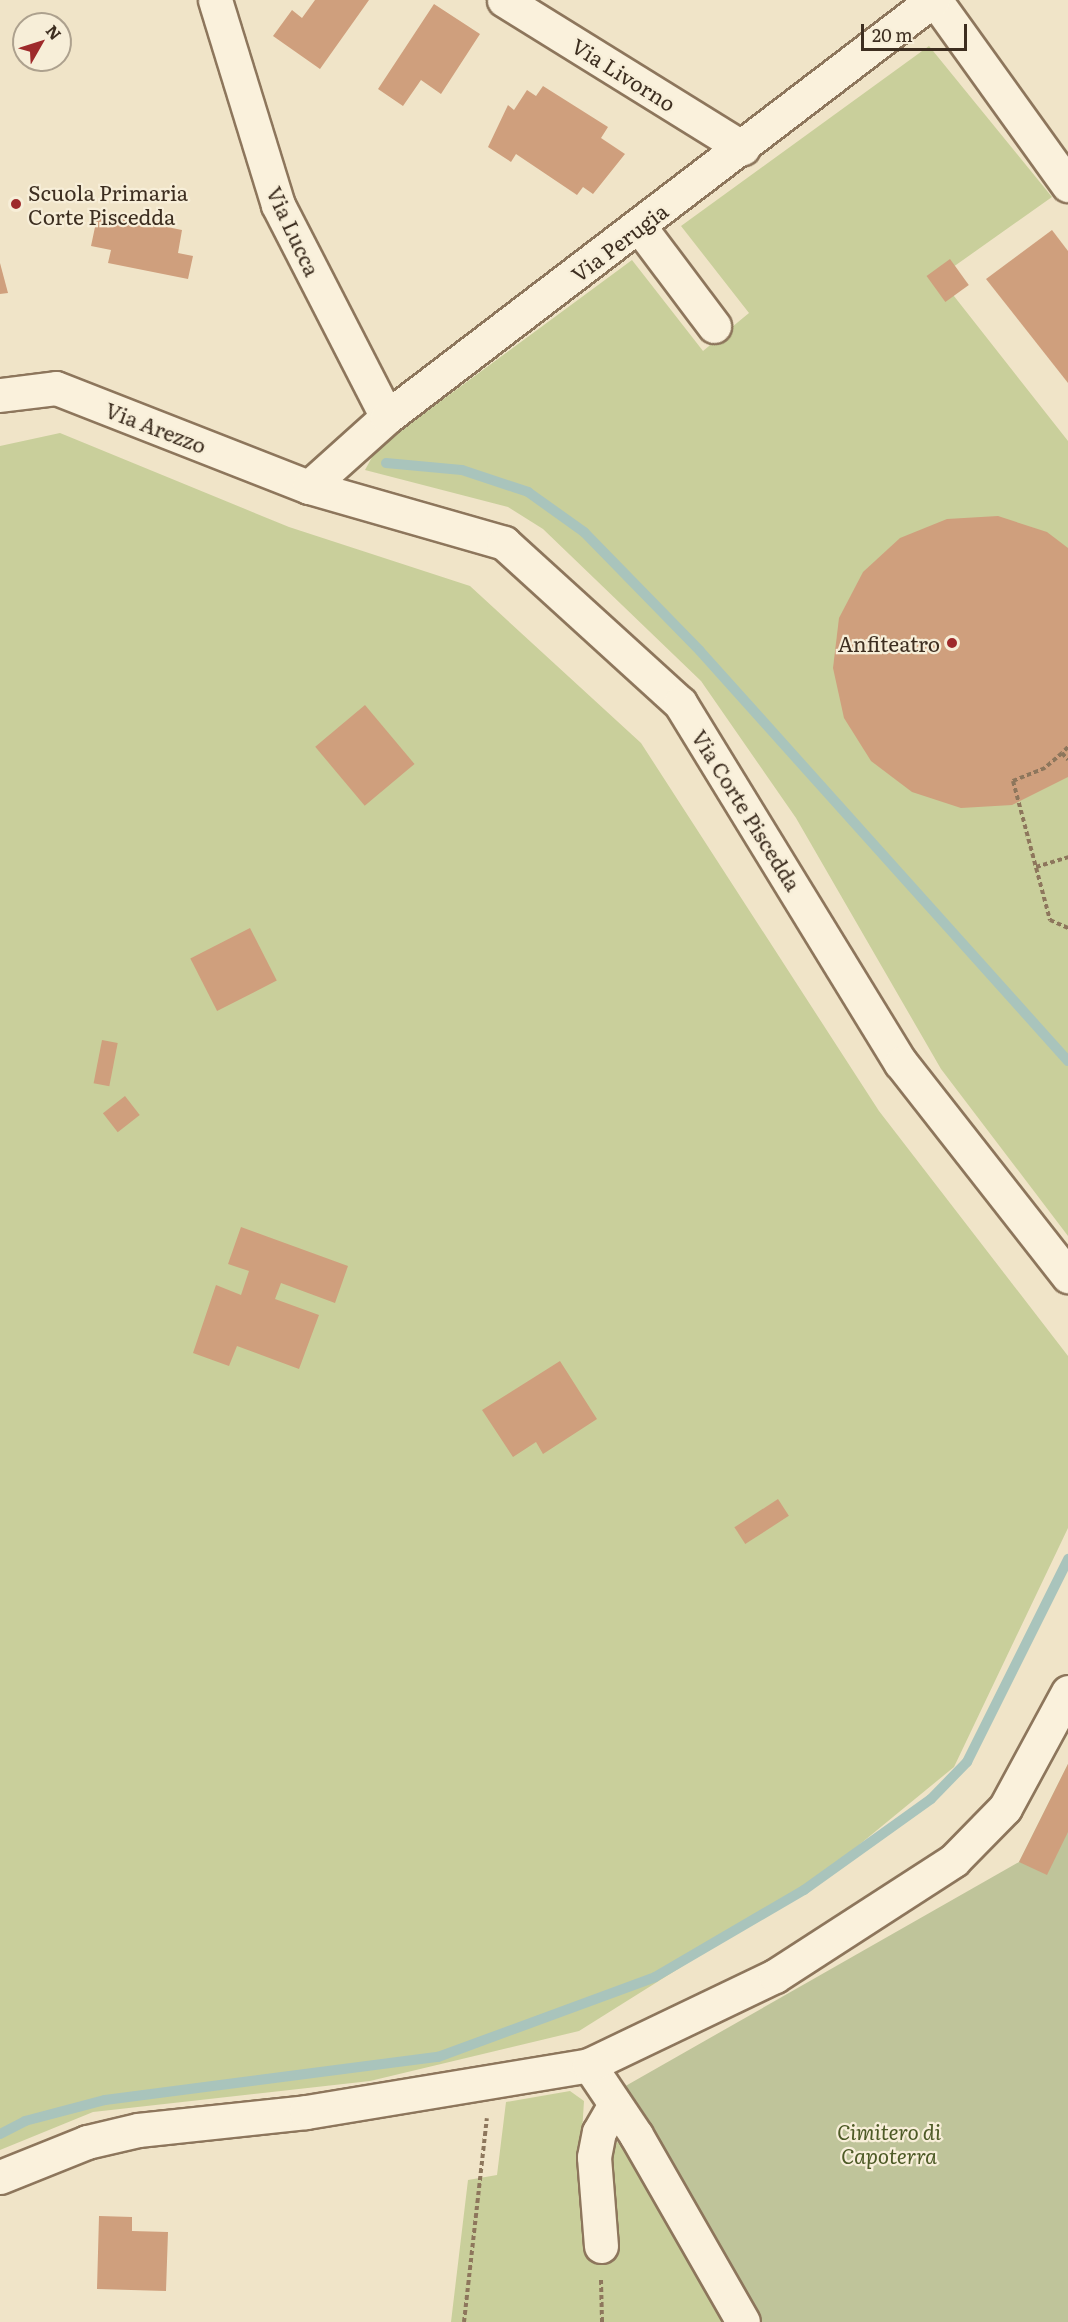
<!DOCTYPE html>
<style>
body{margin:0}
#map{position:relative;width:1068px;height:2322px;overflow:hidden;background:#f0e4c8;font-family:Literata,serif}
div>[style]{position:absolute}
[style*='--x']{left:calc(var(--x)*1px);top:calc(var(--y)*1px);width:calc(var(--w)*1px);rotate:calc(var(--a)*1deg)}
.green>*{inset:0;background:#c9cf9b}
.cemetery>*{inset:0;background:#bfc49a}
.stream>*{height:10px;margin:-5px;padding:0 5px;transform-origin:5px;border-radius:5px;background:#a9c4bc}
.building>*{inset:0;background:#cf9f7d;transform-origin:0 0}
.path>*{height:4px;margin-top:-2px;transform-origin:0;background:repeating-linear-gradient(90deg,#8d765c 0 4.5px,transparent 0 7.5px)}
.roads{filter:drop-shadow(2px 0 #8d765c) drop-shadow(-2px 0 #8d765c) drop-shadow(0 2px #8d765c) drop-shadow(0 -2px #8d765c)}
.minor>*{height:33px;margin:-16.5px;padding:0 16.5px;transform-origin:16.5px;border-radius:16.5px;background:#faf1dc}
.tertiary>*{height:33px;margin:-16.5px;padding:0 16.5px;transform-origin:16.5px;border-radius:16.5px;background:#faf1dc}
.dots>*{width:16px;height:16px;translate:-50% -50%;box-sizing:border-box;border:3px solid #f7eed8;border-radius:50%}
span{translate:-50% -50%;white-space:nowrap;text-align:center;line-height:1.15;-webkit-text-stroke:4.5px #f7eed8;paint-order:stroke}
.street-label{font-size:21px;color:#3d2e20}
.poi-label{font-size:21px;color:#3d2e20}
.left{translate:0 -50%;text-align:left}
.right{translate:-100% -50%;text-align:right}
.park-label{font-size:21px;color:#4d5a26;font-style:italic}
.north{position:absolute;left:12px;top:12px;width:60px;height:60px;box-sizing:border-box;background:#f7eed8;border:2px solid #ada18e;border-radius:50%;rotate:51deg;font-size:16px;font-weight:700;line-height:24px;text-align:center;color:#3d2e20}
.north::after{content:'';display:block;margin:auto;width:21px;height:27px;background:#9e2a2b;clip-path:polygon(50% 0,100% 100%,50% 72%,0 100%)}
.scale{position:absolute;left:861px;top:24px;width:106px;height:27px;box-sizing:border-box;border:3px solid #3d2e20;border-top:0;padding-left:8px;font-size:18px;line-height:21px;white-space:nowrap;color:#3d2e20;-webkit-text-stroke:4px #f7eed8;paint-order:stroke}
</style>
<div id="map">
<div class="green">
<i style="clip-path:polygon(929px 46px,1052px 197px,939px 277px,1068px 441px,1068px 1236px,941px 1069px,796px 818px,701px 681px,543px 529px,508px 507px,365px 470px,377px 448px,632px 260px,703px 351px,749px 313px,681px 226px)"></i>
<i style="clip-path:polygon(60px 433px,289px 527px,470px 586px,641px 743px,879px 1111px,1068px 1356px,1068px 1528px,954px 1767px,804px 1890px,579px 2031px,370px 2081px,93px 2112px,0 2150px,0 446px)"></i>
<i style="clip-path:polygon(570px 2091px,584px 2101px,581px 2148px,606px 2151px,626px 2136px,724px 2322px,451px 2322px,468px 2180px,497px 2175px,506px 2102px)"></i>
</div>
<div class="cemetery">
<i style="clip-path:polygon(1068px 1764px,1068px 2322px,756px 2322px,622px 2088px,1019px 1862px)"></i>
</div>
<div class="stream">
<i style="--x:386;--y:463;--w:76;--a:5.3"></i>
<i style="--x:462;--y:470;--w:70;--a:18.4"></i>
<i style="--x:528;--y:492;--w:69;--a:35.5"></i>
<i style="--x:584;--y:532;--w:166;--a:45.7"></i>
<i style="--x:700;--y:651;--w:551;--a:48.09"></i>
<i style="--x:0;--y:2134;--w:28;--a:-27"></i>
<i style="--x:25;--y:2121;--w:83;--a:-14.7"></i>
<i style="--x:105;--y:2100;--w:336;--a:-7.4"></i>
<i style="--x:438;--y:2057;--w:231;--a:-20.2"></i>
<i style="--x:655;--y:1977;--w:173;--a:-30.3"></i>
<i style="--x:804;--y:1890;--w:156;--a:-35.6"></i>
<i style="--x:931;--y:1799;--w:52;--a:-45.8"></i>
<i style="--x:967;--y:1762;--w:227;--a:-63.5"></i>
</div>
<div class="building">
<i style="clip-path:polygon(315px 0,369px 0,320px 69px,273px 36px,292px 10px,302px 18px)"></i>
<i style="clip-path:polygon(434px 4px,480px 34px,441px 94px,421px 80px,403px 106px,378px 89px)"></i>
<i style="clip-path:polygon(543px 86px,608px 127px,601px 138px,625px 154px,593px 194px,583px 187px,577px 195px,516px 154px,511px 162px,488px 147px,508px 105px,514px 110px,527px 90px,536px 96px)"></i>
<i style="clip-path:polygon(98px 213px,182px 230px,178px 253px,193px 256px,188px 279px,108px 263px,111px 250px,91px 246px)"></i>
<i style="clip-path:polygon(1052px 230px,1068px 251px,1068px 383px,986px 279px)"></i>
<i style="left:950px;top:259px;width:32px;height:29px;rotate:54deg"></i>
<i style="clip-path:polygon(0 263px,8px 293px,0 294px)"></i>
<i style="clip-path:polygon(998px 516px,1047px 532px,1068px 548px,1068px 777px,1012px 805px,961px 808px,912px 792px,871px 761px,844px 718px,833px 668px,839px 618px,863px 572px,900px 538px,947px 519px)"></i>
<i style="left:365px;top:705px;width:77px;height:65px;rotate:50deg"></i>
<i style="left:250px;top:928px;width:59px;height:67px;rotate:63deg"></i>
<i style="left:102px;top:1040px;width:16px;height:44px;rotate:11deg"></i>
<i style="left:125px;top:1096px;width:24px;height:28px;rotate:52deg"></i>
<i style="clip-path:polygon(241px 1227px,348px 1266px,335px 1303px,281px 1283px,275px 1299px,319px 1315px,299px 1369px,237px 1346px,229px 1366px,193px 1353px,216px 1285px,241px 1295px,249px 1271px,228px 1264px)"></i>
<i style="clip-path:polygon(560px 1361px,597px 1419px,543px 1454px,536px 1442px,513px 1457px,482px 1410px)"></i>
<i style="left:778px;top:1499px;width:20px;height:52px;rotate:57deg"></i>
<i style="clip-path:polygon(1068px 1764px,1068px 1832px,1047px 1875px,1019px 1862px)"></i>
<i style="clip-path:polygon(99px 2216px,132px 2217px,132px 2231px,168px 2232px,166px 2291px,97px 2289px)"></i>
</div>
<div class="path">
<i style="--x:1068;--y:747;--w:8;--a:135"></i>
<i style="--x:1062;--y:753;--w:9;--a:49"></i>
<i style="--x:1062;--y:753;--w:23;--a:139"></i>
<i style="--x:1045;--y:768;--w:35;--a:158"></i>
<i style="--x:1013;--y:781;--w:144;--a:75.1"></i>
<i style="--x:1050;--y:920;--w:20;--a:24"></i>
<i style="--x:1036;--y:867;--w:34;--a:-17"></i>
<i style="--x:601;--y:2280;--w:42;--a:88.6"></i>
<i style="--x:464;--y:2322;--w:205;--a:-83.6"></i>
</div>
<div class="roads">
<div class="minor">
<i style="--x:215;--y:0;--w:214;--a:72.9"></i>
<i style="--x:278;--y:205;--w:238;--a:62.8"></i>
<i style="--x:504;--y:0;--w:281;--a:31.8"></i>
<i style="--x:935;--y:0;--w:228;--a:54.3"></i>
<i style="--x:639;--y:226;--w:125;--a:53.1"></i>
<i style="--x:0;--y:395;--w:56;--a:-7.1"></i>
<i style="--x:56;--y:388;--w:272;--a:21.4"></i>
<i style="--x:309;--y:487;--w:203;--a:16"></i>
<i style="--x:504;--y:543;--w:238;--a:42.3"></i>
<i style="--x:680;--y:703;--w:422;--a:58.5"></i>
<i style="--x:901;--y:1063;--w:271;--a:51.9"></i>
<i style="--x:309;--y:487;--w:105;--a:-41.9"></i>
<i style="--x:387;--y:417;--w:687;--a:-37.37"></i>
<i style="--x:589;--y:2065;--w:84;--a:56.1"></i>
<i style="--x:636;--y:2135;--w:215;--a:60.2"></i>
<i style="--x:601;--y:2246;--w:89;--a:-94.5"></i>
<i style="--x:594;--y:2157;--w:25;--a:-79"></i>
<i style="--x:599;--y:2132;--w:32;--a:-60"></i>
</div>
<div class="tertiary">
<i style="--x:0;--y:2177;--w:94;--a:-21.9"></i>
<i style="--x:87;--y:2142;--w:52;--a:-13.2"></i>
<i style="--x:138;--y:2130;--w:169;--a:-6.1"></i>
<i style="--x:306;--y:2112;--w:287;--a:-9.4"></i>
<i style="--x:589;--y:2065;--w:206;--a:-25.6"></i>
<i style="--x:775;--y:1976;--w:213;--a:-32.9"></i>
<i style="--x:954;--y:1860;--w:73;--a:-45.6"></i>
<i style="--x:1005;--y:1808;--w:132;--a:-61.5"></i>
</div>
</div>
<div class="dots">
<i style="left:16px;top:204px;background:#9e2a2b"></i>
<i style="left:952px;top:643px;background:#9e2a2b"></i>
</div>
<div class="street-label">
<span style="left:624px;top:74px;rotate:32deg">Via Livorno</span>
<span style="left:294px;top:231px;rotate:65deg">Via Lucca</span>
<span style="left:619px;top:242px;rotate:-37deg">Via Perugia</span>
<span style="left:156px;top:427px;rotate:21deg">Via Arezzo</span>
<span style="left:747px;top:810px;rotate:58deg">Via Corte Piscedda</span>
</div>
<div class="poi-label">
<span class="left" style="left:28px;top:204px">Scuola Primaria<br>Corte Piscedda</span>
<span class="right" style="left:940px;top:643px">Anfiteatro</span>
</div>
<div class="park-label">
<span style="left:889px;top:2143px">Cimitero di<br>Capoterra</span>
</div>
<div class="north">N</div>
<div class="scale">20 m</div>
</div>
